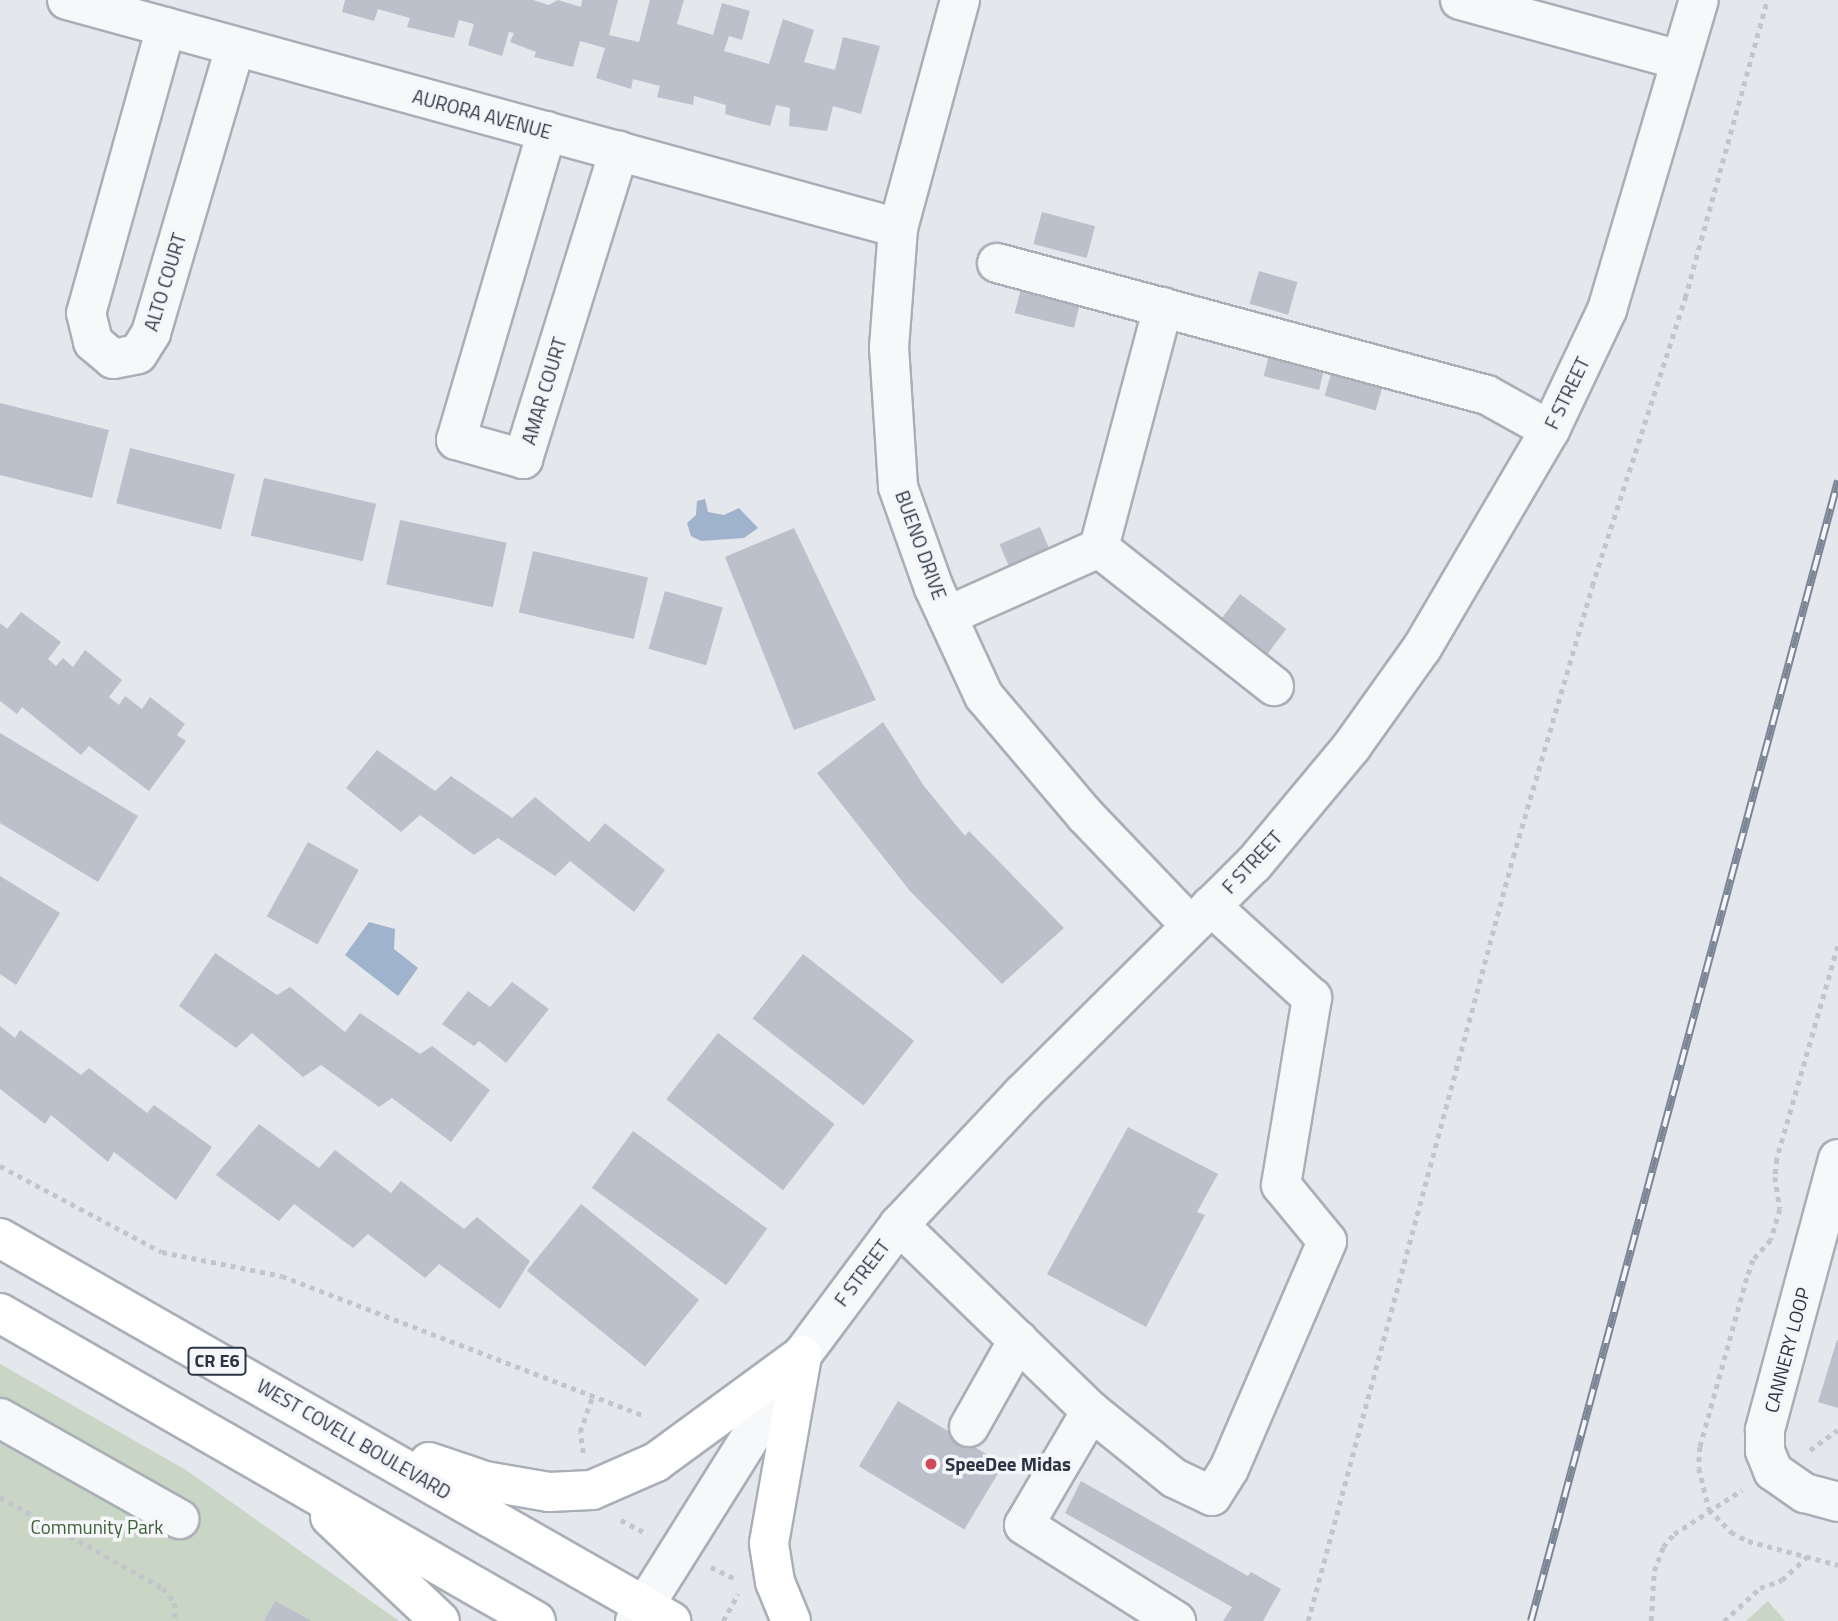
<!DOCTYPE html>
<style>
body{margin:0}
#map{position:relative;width:1838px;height:1621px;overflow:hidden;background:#e4e7ec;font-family:"Titillium Web",sans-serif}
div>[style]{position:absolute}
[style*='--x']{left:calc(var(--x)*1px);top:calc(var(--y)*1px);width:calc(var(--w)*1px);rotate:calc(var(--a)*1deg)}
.green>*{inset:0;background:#c9d6c5}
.water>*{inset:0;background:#9fb4cc}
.building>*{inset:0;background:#bbc0ca;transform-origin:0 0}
.path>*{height:4.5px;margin-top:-2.25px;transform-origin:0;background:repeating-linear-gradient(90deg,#c2c5cb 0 5px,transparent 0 10px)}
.roads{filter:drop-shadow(2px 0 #a9aeb7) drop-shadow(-2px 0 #a9aeb7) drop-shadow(0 2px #a9aeb7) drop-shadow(0 -2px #a9aeb7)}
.minor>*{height:38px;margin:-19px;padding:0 19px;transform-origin:19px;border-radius:19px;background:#f7f8fa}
.major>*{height:38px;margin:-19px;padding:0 19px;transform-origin:19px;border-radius:19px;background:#fff}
.rail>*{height:8px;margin-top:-4px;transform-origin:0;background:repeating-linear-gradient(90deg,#f4f6f9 0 16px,#7d8696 0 32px);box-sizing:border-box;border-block:2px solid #7d8696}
.dots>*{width:19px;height:19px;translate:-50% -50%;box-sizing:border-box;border:4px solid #f4f6f9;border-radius:50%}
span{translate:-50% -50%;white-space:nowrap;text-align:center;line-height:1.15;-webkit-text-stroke:7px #f4f6f9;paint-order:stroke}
.shield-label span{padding:2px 5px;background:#f4f6f9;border:2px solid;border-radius:5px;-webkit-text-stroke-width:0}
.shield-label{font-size:18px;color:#2b3445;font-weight:700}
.street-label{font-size:19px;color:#2b3445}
.poi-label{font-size:19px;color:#2b3445;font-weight:700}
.left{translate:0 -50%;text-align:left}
.park-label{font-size:19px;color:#3f6138}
</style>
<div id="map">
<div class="green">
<i style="clip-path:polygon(0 1364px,186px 1470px,399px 1621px,0 1621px)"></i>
<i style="clip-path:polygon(1768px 1601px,1785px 1621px,1746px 1621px)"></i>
</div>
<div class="water">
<i style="clip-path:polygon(705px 499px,708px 512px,724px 515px,739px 508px,758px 528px,744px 538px,701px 541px,691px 536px,687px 523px,696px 515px,697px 501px)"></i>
<i style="clip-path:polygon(369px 922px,395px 929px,394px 949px,418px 968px,398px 996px,345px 955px)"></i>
</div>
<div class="building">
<i style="clip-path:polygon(345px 0,533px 0,549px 5px,558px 0,581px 7px,582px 0,618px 0,609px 35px,639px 42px,650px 0,684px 0,677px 24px,713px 35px,722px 3px,750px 11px,742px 40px,729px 36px,724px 51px,769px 64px,783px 19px,814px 30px,804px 62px,835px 70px,843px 37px,880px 46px,861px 114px,833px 106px,827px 131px,789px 126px,790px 108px,776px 105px,770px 126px,725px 114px,726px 105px,694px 96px,693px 105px,657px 97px,660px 86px,633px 79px,631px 89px,596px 78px,605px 48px,580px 41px,573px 67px,534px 57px,536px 52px,510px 42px,514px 33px,509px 32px,502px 56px,468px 45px,474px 24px,459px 20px,454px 38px,407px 27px,410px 18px,378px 9px,374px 21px,342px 12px)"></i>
<i style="left:1042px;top:212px;width:55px;height:33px;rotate:15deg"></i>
<i style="left:1259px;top:271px;width:40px;height:34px;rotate:16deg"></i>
<i style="left:1022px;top:284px;width:61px;height:30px;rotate:14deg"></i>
<i style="left:1271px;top:347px;width:57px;height:30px;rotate:14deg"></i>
<i style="left:1333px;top:367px;width:53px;height:30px;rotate:16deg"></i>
<i style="clip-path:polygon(0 403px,109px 430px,92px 498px,0 475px)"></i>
<i style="left:130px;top:448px;width:108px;height:57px;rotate:14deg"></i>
<i style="left:264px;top:478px;width:115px;height:59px;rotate:13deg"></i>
<i style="left:400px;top:520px;width:109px;height:66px;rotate:12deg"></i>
<i style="left:1040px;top:527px;width:30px;height:44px;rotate:67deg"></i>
<i style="clip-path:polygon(794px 528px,876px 700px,794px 730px,725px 557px)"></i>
<i style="left:533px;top:551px;width:118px;height:63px;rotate:13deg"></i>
<i style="left:665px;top:591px;width:60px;height:60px;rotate:16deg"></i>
<i style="left:1240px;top:594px;width:58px;height:32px;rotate:37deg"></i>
<i style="clip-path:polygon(21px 612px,61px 642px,48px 659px,56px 666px,63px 658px,73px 667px,85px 650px,122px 680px,109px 697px,119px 705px,125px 696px,142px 709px,150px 697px,185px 724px,177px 735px,186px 741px,149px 791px,89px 746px,81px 755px,22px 707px,17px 714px,0 701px,0 623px,7px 629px)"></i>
<i style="clip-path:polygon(883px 722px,924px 786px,965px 836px,969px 831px,1064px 928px,1002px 984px,910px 891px,817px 773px)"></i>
<i style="clip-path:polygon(0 733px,138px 816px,98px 882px,0 823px)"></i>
<i style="clip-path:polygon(377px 750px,435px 791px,451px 776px,512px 818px,535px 797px,589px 842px,605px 823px,665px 870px,634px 912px,570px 861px,555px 876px,498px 838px,474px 855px,420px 815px,401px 832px,346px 788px)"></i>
<i style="left:308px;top:842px;width:58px;height:85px;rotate:29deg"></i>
<i style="clip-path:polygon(0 876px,60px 913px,16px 985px,0 974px)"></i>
<i style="clip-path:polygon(215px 953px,277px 995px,290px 987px,345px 1032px,360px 1013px,420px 1054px,432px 1046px,490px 1090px,451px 1142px,392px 1098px,379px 1107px,321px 1065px,303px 1077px,252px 1033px,236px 1048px,179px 1006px)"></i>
<i style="left:803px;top:954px;width:141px;height:82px;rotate:38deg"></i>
<i style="clip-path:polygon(512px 982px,549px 1009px,506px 1063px,479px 1041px,474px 1046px,442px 1024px,468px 991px,490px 1007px)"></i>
<i style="clip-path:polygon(0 1026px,15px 1038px,20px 1030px,81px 1075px,89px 1068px,147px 1113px,154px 1105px,212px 1147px,176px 1200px,114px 1152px,108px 1162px,51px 1115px,45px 1124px,0 1089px)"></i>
<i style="left:718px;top:1033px;width:148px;height:84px;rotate:38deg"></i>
<i style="clip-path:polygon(259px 1124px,319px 1168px,335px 1150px,391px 1193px,401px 1181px,464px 1229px,477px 1217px,530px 1261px,500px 1309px,439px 1264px,425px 1278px,368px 1234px,353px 1248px,294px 1204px,279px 1221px,216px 1175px)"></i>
<i style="clip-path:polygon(1128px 1127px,1218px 1174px,1197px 1212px,1205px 1215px,1146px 1327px,1047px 1274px)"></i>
<i style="left:633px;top:1131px;width:166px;height:70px;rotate:36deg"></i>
<i style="left:581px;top:1204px;width:152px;height:86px;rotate:39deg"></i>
<i style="clip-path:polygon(1837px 1340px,1838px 1340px,1838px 1408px,1818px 1402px)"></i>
<i style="left:898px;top:1401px;width:123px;height:76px;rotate:31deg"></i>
<i style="clip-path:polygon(1081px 1481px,1248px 1576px,1251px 1572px,1281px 1589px,1263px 1621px,1223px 1621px,1232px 1607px,1065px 1513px)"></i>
<i style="clip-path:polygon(275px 1601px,312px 1621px,264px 1621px)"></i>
</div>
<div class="path">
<i style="--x:1838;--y:946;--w:222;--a:106"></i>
<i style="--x:1777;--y:1159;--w:18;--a:96"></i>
<i style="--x:1775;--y:1177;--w:32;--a:81"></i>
<i style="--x:1780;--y:1209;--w:32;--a:106"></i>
<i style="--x:1771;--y:1240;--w:27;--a:132"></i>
<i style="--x:1753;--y:1260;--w:19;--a:108"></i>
<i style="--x:1747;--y:1278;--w:175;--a:105.5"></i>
<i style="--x:1700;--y:1447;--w:21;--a:93"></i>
<i style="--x:1699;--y:1468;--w:42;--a:76.3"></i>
<i style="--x:1709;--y:1509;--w:32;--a:46"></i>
<i style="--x:1731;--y:1532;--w:19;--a:28"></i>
<i style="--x:1748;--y:1541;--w:93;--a:14.9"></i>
<i style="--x:0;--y:1166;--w:183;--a:28"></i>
<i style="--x:162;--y:1252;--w:122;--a:11.3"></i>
<i style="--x:282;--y:1276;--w:389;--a:21.1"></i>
<i style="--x:1810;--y:1450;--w:34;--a:-36"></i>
<i style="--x:583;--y:1453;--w:21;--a:-98"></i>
<i style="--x:580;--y:1432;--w:37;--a:-71"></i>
<i style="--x:0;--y:1497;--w:187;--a:29.2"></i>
<i style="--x:163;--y:1588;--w:19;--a:51"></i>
<i style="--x:175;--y:1603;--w:18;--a:90"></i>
<i style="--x:621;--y:1520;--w:30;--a:28"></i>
<i style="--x:711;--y:1567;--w:30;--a:26"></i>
<i style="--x:723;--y:1621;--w:31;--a:-61"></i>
<i style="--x:1308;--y:1621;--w:791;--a:-74.98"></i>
<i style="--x:1513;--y:857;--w:282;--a:-73.7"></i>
<i style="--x:1592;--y:586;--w:303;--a:-72.1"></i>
<i style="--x:1685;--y:298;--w:309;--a:-74.6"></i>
<i style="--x:1651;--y:1621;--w:50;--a:-86.6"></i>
<i style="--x:1654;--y:1571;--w:26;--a:-69"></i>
<i style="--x:1663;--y:1547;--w:17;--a:-50"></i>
<i style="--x:1674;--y:1534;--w:81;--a:-32.9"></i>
<i style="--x:1724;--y:1621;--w:49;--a:-42.5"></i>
<i style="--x:1760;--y:1588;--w:23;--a:-20"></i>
<i style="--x:1782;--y:1580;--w:34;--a:-43"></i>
</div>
<div class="roads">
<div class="minor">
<i style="--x:67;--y:0;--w:862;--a:15.34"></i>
<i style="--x:960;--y:0;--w:236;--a:105.2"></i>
<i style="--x:898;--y:228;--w:119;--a:94.3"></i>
<i style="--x:889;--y:347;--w:140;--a:86.3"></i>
<i style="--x:898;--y:487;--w:107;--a:70.4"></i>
<i style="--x:934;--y:588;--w:119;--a:65.2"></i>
<i style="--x:984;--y:696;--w:156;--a:49.7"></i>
<i style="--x:1085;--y:815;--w:153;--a:46.3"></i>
<i style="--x:1460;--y:0;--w:228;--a:15.3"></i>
<i style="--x:166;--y:27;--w:297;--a:105.6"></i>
<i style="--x:86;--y:313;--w:30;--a:76"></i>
<i style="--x:93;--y:342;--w:26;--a:40"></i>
<i style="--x:113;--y:359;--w:25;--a:-11"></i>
<i style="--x:138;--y:354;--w:25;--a:-58"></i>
<i style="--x:151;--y:333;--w:298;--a:-73.6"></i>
<i style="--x:547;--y:131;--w:322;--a:106.4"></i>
<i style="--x:456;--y:440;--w:70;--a:15.8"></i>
<i style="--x:523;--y:459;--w:323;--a:-72.7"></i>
<i style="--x:997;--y:263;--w:507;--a:15.08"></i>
<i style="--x:1487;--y:395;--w:72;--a:29.1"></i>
<i style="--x:1163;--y:307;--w:249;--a:104.9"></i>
<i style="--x:1099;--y:548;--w:223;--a:38.3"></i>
<i style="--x:947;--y:616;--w:167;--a:-24.1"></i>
<i style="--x:1838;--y:1159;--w:281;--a:105.1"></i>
<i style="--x:1765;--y:1430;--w:21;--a:90"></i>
<i style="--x:1765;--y:1451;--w:22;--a:68"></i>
<i style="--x:1773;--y:1471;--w:39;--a:35"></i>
<i style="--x:1805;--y:1493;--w:34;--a:15"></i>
<i style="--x:899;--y:1225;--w:267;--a:44.1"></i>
<i style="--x:1091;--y:1411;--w:107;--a:38.9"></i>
<i style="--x:1174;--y:1478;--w:42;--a:25.3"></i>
<i style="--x:1212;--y:1496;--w:32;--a:-58"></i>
<i style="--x:1229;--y:1469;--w:248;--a:-66.7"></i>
<i style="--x:1327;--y:1241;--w:72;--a:-129.4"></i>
<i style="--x:1281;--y:1185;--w:190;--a:-80.6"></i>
<i style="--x:1312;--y:998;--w:137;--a:-137.7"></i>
<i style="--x:1091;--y:1411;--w:132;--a:120.4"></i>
<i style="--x:1024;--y:1525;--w:180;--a:32.3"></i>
<i style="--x:0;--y:1418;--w:206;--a:29.4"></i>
<i style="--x:969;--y:1427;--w:100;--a:-60.6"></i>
<i style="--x:635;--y:1621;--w:314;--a:-57.9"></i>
<i style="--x:802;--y:1355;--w:162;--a:-53.3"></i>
<i style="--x:899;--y:1225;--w:180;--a:-46.8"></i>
<i style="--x:1022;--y:1094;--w:325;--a:-44.8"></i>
<i style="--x:1253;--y:865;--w:155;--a:-50.2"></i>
<i style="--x:1352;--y:746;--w:120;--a:-54.5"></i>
<i style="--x:1422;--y:648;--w:253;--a:-59.6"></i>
<i style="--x:1550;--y:430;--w:133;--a:-64.6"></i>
<i style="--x:1607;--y:310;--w:323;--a:-73.5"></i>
</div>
<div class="major">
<i style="--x:0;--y:1238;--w:773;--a:29.72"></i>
<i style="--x:0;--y:1313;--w:618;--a:29.88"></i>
<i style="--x:429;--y:1462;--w:59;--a:18.7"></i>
<i style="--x:485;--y:1481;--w:65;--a:9.8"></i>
<i style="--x:549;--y:1492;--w:43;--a:-2.7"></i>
<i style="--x:592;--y:1490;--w:70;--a:-23.6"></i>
<i style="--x:656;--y:1462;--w:181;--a:-36.2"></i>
<i style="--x:330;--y:1517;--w:151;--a:43.4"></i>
<i style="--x:791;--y:1621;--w:42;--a:-112.3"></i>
<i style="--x:775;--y:1582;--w:39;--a:-99"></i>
<i style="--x:769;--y:1543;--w:191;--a:-80"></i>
</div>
</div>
<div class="rail">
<i style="--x:1531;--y:1621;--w:1181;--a:-74.93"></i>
</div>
<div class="dots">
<i style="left:931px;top:1464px;background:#d1495b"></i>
</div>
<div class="shield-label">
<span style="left:217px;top:1361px">CR E6</span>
</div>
<div class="street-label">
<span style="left:482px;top:114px;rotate:15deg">AURORA AVENUE</span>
<span style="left:165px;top:282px;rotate:-73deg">ALTO COURT</span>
<span style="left:544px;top:391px;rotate:-73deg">AMAR COURT</span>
<span style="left:1567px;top:393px;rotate:-64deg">F STREET</span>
<span style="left:921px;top:545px;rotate:70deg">BUENO DRIVE</span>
<span style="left:1252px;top:862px;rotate:-47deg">F STREET</span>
<span style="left:862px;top:1273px;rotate:-53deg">F STREET</span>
<span style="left:1787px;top:1350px;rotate:-75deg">CANNERY LOOP</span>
<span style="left:354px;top:1439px;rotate:30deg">WEST COVELL BOULEVARD</span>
</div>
<div class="poi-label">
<span class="left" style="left:945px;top:1464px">SpeeDee Midas</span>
</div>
<div class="park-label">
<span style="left:97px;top:1527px">Community Park</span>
</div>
</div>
